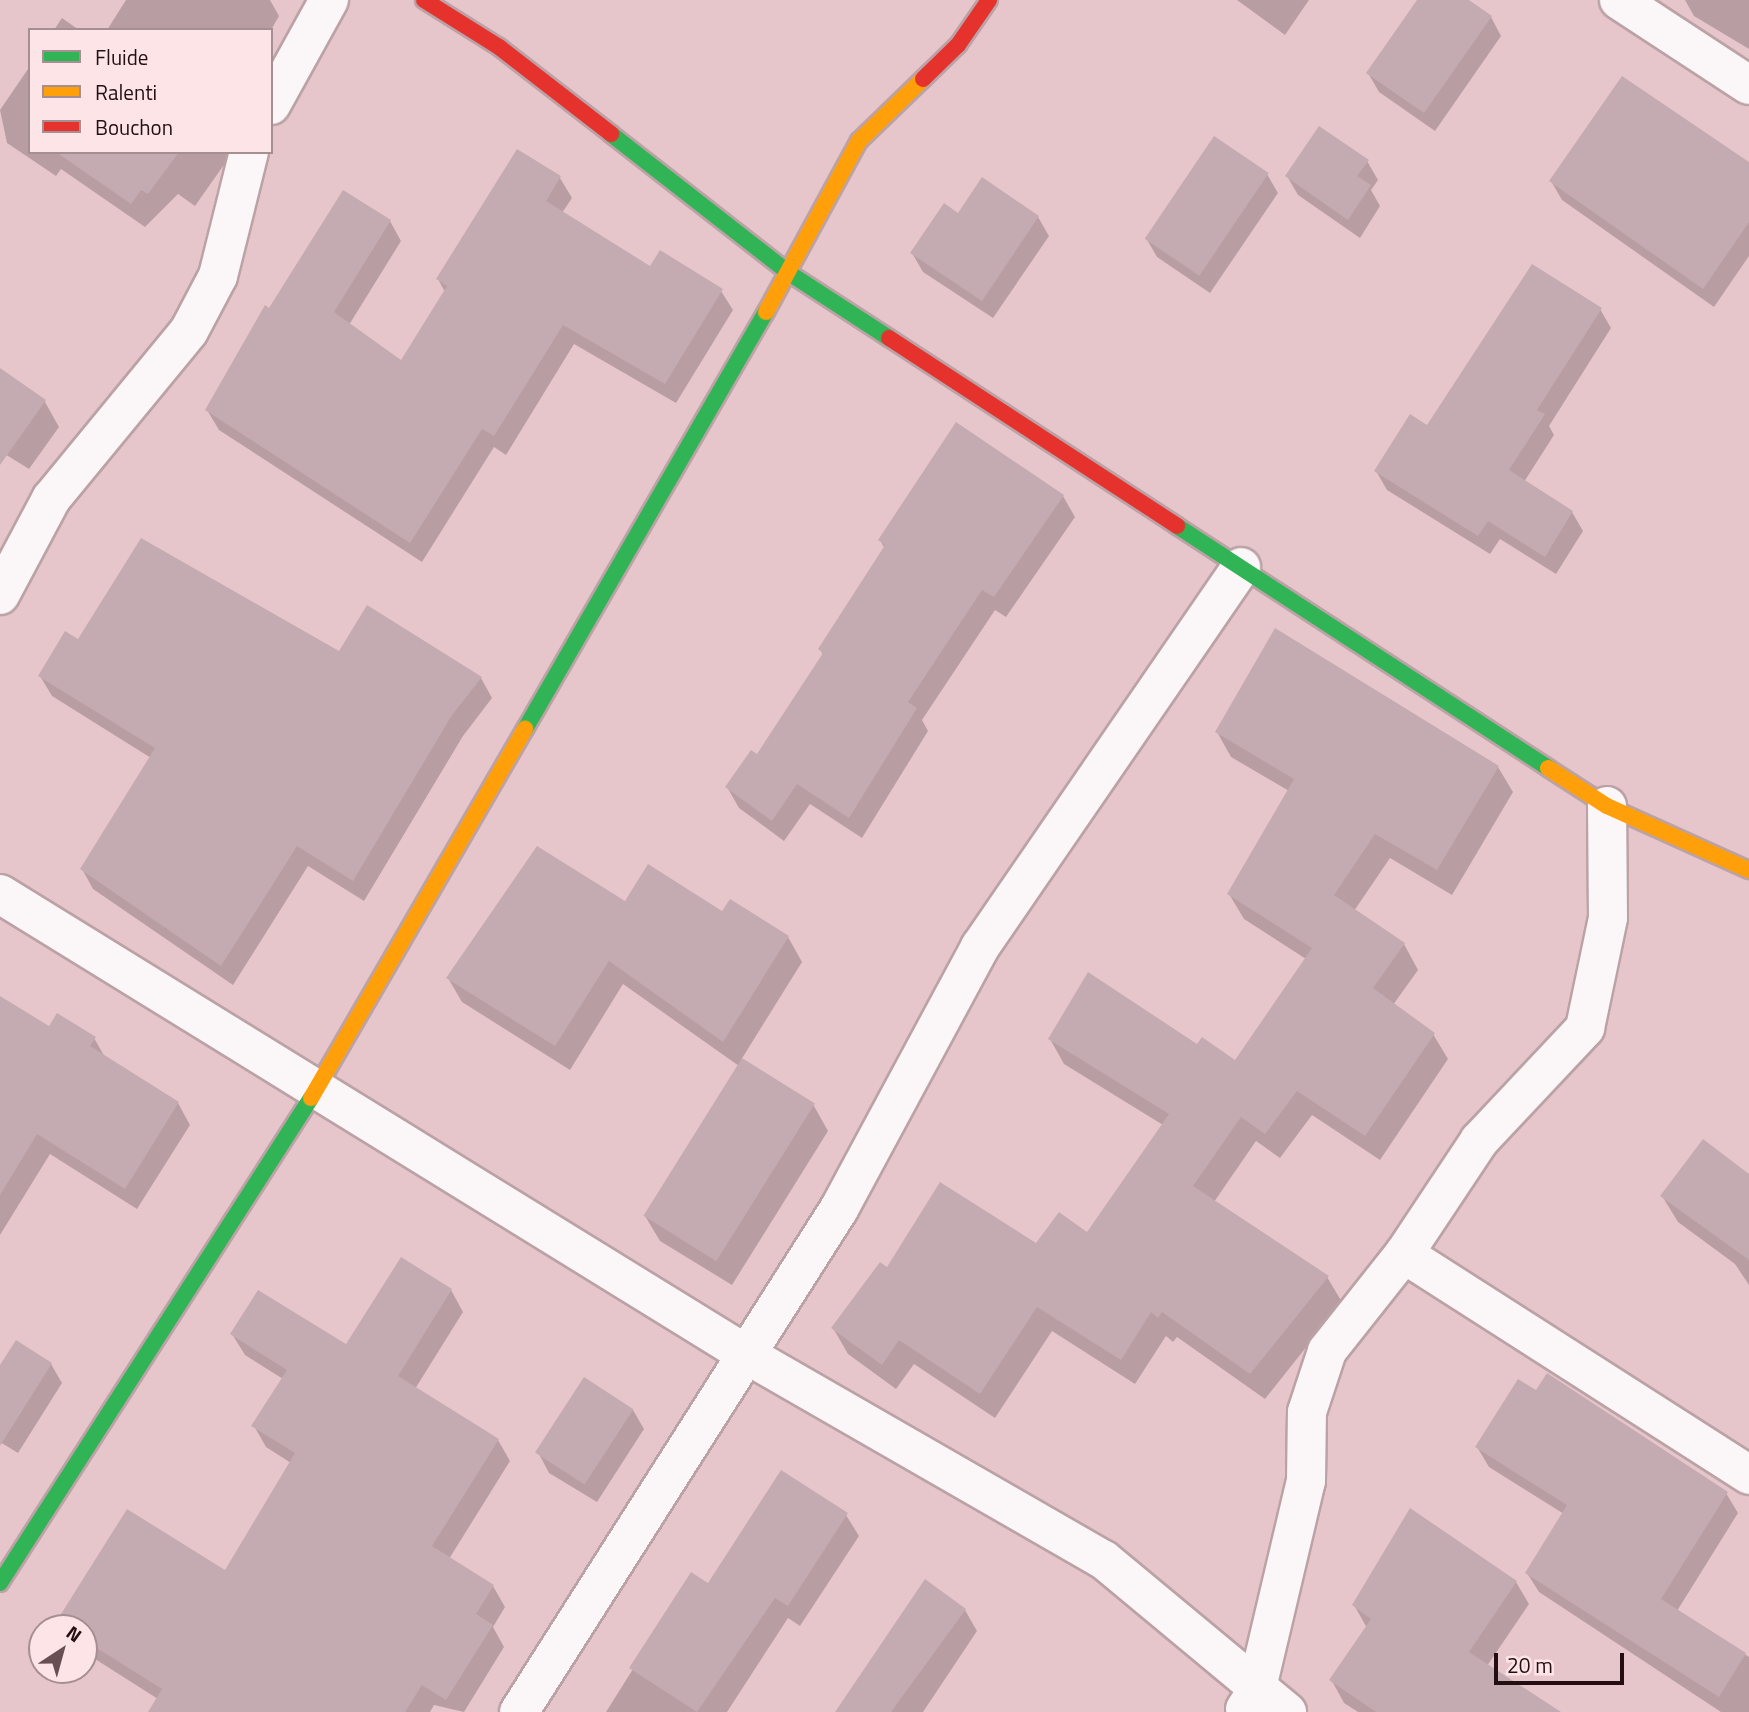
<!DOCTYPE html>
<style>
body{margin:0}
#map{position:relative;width:1749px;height:1712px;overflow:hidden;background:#e7c6cb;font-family:"Titillium Web",sans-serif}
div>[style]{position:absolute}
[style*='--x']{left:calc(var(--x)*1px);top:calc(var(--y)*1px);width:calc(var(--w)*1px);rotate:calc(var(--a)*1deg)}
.shadow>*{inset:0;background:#0003}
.building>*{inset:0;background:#c4abb2;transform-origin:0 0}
.roads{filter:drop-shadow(2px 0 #bba2a6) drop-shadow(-2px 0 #bba2a6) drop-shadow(0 2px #bba2a6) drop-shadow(0 -2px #bba2a6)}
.street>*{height:38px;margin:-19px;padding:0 19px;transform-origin:19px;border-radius:19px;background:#fbf6f7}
.fast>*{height:16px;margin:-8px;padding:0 8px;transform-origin:8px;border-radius:8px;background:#30b455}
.slow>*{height:16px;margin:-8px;padding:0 8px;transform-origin:8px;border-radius:8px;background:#ff9f0a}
.jam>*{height:16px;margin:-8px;padding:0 8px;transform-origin:8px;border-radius:8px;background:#e5322d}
span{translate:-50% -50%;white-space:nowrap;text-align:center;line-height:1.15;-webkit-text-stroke:6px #fde5e7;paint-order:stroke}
.legend{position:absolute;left:28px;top:28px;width:245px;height:126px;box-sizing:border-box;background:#fde5e7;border:2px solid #a68f92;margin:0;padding:9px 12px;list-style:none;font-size:21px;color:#230f12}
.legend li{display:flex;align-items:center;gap:14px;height:35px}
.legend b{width:35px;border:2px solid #a68f92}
.north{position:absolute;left:28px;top:1614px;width:70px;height:70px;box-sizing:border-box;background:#fde5e7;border:2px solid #a68f92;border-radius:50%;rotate:36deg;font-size:19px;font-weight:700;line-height:28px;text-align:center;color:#230f12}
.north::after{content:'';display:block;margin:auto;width:24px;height:32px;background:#684f53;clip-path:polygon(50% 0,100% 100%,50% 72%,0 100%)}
.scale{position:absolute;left:1494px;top:1653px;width:130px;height:32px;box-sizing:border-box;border:4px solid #230f12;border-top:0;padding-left:9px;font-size:21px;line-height:24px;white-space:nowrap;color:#230f12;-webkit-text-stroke:5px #fde5e7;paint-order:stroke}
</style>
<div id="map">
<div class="shadow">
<i style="clip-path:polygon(126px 0,270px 0,279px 16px,271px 30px,107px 30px)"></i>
<i style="clip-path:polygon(1237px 0,1309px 0,1285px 35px)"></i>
<i style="clip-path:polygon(1419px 0,1466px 0,1491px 17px,1501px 36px,1435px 131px,1379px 92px,1368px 73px)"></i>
<i style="clip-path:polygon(1685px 0,1749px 0,1749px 49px,1694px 16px)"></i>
<i style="clip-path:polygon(62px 18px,79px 30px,54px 30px)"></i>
<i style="clip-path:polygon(30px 66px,30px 152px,233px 152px,195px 206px,178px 194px,145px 227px,61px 169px,56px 176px,7px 143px,0 110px)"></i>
<i style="clip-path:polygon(518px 151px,560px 178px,572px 198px,562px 213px,650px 268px,721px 291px,733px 310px,676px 403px,574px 344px,506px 455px,494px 447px,422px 562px,219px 430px,207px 410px,270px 310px,390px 221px,401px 241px,349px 325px,401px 363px,445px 292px,438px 279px)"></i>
<i style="clip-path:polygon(1367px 161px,1378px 180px,1371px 190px,1380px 206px,1360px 238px,1298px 195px,1287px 176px)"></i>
<i style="clip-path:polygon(1749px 164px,1749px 256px,1714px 307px,1562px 200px,1551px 181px)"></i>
<i style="clip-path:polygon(1267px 174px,1278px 193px,1210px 293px,1157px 257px,1146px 238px)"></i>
<i style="clip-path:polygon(959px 215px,1038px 217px,1049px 236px,993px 318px,923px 272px,912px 253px)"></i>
<i style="clip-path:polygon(1600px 309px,1611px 328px,1549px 426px,1554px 435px,1524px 482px,1572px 512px,1583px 531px,1556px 574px,1500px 539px,1490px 554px,1387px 490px,1376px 471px,1428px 427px)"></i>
<i style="clip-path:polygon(0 370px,45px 402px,59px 427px,29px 469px,0 451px)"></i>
<i style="clip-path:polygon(1063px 496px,1075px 517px,1006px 617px,995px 610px,922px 720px,928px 731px,862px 838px,810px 804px,784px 841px,739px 808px,727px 787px,758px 757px,823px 655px,820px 649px,885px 549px,880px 540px)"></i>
<i style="clip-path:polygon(78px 641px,481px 678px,492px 698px,463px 736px,364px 901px,308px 866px,233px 985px,93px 889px,82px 869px,151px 758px,52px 696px,40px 676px)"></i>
<i style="clip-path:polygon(1217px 732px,1498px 767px,1513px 792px,1452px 895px,1390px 858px,1354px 911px,1404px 944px,1418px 970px,1393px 1005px,1433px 1034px,1448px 1059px,1380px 1160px,1312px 1115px,1280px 1158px,1256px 1141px,1214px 1202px,1327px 1277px,1342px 1302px,1265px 1399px,1177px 1337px,1173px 1342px,1166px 1336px,1135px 1384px,1052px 1331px,995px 1418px,914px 1364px,896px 1389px,848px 1354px,833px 1328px,888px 1270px,1088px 1235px,1163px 1125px,1064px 1064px,1050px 1039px,1198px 1046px,1236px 1063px,1306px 959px,1244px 919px,1229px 894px,1289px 791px,1231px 757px)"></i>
<i style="clip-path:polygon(626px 904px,723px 913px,788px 937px,802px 962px,741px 1060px,814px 1106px,828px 1131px,732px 1285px,660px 1241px,645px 1216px,739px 1066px,623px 984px,570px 1070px,462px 1002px,448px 978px)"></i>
<i style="clip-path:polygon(0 998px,50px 1028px,94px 1038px,106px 1059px,178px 1103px,190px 1125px,137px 1209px,50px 1154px,0 1235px)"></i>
<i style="clip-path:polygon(1749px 1177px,1749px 1285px,1735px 1264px,1678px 1222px,1662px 1196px)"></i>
<i style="clip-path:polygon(451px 1290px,463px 1312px,415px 1389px,498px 1440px,510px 1461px,449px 1559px,493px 1586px,505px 1607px,493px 1627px,504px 1647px,464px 1712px,434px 1705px,430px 1712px,150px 1712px,158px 1699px,84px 1652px,84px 1628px,58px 1623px,128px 1511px,226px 1572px,291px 1463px,266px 1447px,254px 1426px,283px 1379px,245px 1355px,232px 1334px,347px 1347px)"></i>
<i style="clip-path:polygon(51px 1364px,62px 1383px,18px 1453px,0 1442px,0 1368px)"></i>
<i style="clip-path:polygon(633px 1410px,644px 1429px,597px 1502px,549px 1473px,539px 1454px)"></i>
<i style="clip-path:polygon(1477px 1447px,1726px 1493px,1738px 1513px,1677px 1611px,1749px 1657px,1749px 1712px,1721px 1712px,1539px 1592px,1527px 1573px,1564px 1514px,1489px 1467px)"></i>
<i style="clip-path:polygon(846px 1515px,859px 1536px,800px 1626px,788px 1618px,727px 1712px,606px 1712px,692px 1575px,708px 1585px)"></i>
<i style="clip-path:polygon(1516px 1582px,1529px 1604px,1487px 1666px,1558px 1712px,1358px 1712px,1344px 1703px,1332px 1681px,1367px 1628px,1354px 1605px)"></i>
<i style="clip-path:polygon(965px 1610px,977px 1631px,923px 1712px,836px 1712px)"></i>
</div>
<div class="building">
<i style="clip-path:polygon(1417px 0,1469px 0,1492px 16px,1424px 113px,1366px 73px)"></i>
<i style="clip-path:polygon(1622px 76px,1749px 162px,1749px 222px,1703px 289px,1549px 181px)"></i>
<i style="clip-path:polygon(1319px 126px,1369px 160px,1357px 176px,1371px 185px,1348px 220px,1285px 176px)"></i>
<i style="left:1214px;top:136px;width:66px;height:124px;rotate:34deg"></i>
<i style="clip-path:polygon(517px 149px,561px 176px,546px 201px,650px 266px,660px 250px,723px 289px,665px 384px,563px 325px,494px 436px,482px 429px,410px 543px,205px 410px,265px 305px,269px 308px,343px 190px,391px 220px,334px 312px,401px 360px,447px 286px,436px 279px)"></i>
<i style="clip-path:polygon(56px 152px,179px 152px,148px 194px,141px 190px,131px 204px)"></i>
<i style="clip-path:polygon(982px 177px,1039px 216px,982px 301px,910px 253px,944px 203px,958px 213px)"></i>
<i style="clip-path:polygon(1532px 264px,1602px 308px,1537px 410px,1545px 414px,1509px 470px,1573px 511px,1545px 557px,1488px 521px,1478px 536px,1374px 471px,1410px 414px,1427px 425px)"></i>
<i style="clip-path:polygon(0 368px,46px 400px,0 465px)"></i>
<i style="clip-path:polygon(956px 422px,1064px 495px,994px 597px,982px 590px,908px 702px,917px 708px,849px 818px,797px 784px,772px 821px,725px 787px,751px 750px,757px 754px,823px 653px,818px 649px,885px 545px,878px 540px)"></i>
<i style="clip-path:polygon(141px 538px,339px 651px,367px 605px,482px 677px,452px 715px,353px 881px,297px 846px,221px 966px,80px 869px,155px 748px,38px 676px,65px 631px,78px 639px)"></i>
<i style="clip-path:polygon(1275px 628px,1499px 766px,1437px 870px,1375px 834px,1334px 895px,1405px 943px,1373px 988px,1435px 1033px,1365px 1136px,1297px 1091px,1265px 1134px,1241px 1117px,1193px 1186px,1329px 1276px,1250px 1374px,1162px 1312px,1158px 1318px,1151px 1312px,1121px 1360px,1037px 1307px,980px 1394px,899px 1340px,882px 1365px,831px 1328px,880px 1262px,887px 1267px,940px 1182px,1036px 1243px,1059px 1212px,1087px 1232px,1169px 1114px,1048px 1039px,1088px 972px,1197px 1044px,1202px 1037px,1235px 1060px,1312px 948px,1227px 894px,1294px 779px,1215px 732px)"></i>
<i style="clip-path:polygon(537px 846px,625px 901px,648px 864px,722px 911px,730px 899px,789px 936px,723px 1042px,609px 961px,555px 1046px,446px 978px)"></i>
<i style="clip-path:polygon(0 996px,49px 1026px,57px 1013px,96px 1037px,90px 1046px,179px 1102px,125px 1189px,37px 1134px,0 1195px)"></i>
<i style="left:742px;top:1058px;width:86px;height:186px;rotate:32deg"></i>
<i style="clip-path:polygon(1703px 1139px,1749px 1174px,1749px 1260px,1660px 1196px)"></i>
<i style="clip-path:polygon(401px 1257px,452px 1289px,398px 1376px,499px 1439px,432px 1546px,494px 1585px,476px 1614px,493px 1625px,446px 1700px,422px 1685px,405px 1712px,148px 1712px,162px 1689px,84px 1640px,84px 1628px,56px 1622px,127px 1509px,225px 1570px,295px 1453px,251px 1426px,287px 1370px,230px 1334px,258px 1290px,346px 1344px)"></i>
<i style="clip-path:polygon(16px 1340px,52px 1363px,0 1446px,0 1365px)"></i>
<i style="clip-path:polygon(1547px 1373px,1728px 1492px,1661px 1599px,1746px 1653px,1719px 1697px,1525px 1573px,1567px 1505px,1475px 1447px,1518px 1379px,1536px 1390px)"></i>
<i style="left:584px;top:1377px;width:59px;height:90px;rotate:33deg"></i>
<i style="clip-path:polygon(781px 1470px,848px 1513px,788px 1606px,775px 1598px,697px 1712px,629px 1668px,691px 1572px,708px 1583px)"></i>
<i style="clip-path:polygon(1410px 1508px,1517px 1581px,1469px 1652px,1561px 1712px,1376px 1712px,1329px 1680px,1371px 1619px,1352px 1605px)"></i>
<i style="clip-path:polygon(925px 1579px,966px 1609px,891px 1712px,835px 1712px)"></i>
</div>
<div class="roads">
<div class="street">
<i style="--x:1619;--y:0;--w:155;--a:33.2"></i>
<i style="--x:271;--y:105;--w:120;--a:-61.1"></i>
<i style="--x:0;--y:595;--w:109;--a:-62"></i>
<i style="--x:51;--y:499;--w:217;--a:-50.6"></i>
<i style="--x:189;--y:331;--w:62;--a:-62.2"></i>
<i style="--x:218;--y:276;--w:128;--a:-76"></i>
<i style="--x:0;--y:894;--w:880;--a:31.67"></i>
<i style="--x:749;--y:1356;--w:409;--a:29.9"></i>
<i style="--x:1104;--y:1560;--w:238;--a:39.7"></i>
<i style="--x:1404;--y:1254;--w:410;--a:32.6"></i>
<i style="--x:1245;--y:1709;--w:20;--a:-57"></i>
<i style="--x:1256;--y:1692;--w:217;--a:-76.7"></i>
<i style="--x:1306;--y:1481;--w:69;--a:-89.2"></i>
<i style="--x:1307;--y:1412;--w:64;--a:-71.8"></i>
<i style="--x:1327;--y:1351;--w:124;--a:-51.6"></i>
<i style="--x:1404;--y:1254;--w:136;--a:-56.4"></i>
<i style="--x:1479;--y:1141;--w:155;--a:-46.8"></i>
<i style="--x:1585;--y:1028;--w:112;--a:-78.2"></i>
<i style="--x:1608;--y:918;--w:112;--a:-90.5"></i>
<i style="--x:519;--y:1712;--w:596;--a:-57.54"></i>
<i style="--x:839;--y:1209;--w:298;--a:-61.7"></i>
<i style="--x:980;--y:947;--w:461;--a:-55.5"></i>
</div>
<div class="fast">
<i style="--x:611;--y:134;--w:226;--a:38"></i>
<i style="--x:789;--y:273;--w:119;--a:33"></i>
<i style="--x:1177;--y:526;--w:443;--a:33.1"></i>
<i style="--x:525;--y:729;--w:482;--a:-60"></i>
<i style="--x:0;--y:1583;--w:576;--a:-57.33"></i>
</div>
<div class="slow">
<i style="--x:766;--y:312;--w:195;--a:-61.5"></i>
<i style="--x:859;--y:141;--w:89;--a:-44.1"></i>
<i style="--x:1548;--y:768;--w:70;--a:32.8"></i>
<i style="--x:1607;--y:806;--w:156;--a:24.3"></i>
<i style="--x:311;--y:1098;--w:427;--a:-59.9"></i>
</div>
<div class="jam">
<i style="--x:424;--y:0;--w:89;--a:32.1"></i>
<i style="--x:499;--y:47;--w:142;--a:37.8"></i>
<i style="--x:923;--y:79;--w:49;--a:-44.2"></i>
<i style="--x:958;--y:45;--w:55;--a:-55.4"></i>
<i style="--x:889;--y:338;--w:344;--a:33.1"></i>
</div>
</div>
<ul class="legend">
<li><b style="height:9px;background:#30b455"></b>Fluide</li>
<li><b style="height:9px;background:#ff9f0a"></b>Ralenti</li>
<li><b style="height:9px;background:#e5322d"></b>Bouchon</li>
</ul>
<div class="north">N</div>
<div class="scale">20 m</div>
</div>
